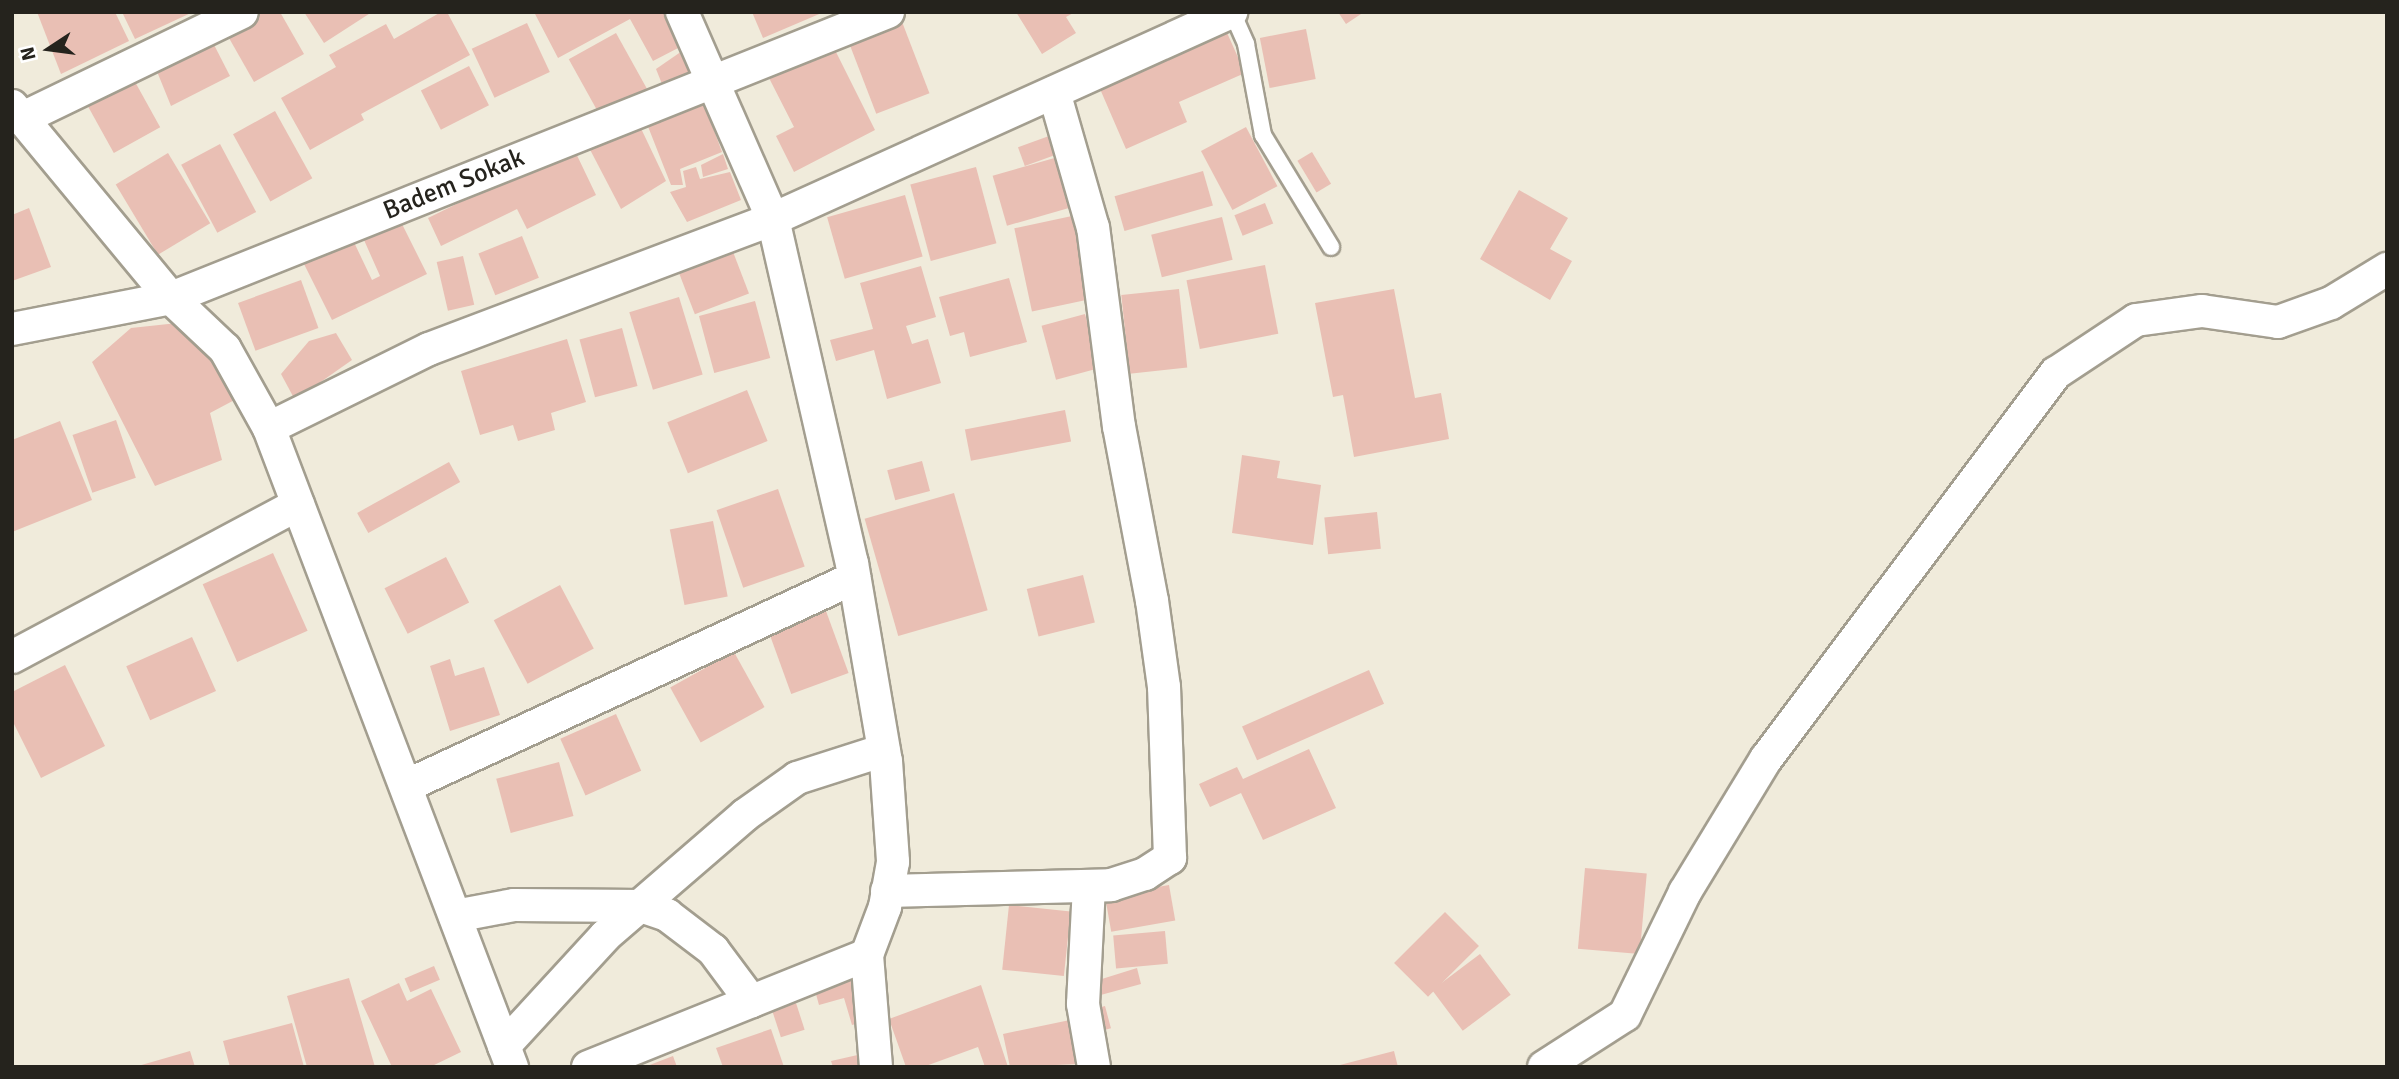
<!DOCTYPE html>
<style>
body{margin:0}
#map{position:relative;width:2399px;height:1079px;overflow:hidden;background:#f0ebdb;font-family:Signika,sans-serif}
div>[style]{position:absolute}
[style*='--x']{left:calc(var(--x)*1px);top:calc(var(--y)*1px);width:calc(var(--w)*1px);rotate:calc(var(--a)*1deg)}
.building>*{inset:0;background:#e9bfb4;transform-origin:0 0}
.roads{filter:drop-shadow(2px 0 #a39e8f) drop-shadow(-2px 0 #a39e8f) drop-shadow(0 2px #a39e8f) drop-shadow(0 -2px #a39e8f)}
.lane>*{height:16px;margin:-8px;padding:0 8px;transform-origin:8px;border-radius:8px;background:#fff}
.street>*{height:32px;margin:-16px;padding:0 16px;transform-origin:16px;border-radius:16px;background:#fff}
span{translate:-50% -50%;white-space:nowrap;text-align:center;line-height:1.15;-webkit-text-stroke:6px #fff;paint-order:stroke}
.street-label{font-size:26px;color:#25231d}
.frame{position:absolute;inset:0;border:14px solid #25231d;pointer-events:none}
.north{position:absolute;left:14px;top:14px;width:70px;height:70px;-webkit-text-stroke:5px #fff;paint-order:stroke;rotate:257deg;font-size:19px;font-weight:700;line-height:28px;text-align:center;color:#25231d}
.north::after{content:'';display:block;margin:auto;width:24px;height:32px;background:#25231d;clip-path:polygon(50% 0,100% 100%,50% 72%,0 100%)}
</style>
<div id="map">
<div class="building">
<i style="clip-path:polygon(37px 12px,115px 12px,129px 41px,61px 74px)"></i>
<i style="clip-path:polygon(122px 12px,193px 12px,135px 39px)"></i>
<i style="clip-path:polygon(257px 12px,280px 12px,304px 54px,254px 82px,225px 31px)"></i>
<i style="clip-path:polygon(304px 12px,372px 12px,324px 43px)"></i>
<i style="clip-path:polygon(441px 12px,447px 12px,470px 55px,361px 114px,364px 120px,310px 150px,281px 98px,336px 67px,329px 55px,386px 24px,394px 39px)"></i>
<i style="clip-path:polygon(534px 12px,664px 12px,682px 46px,653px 61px,630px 19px,558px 58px)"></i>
<i style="clip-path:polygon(752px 12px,824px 12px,763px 38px)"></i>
<i style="clip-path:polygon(1016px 12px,1075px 12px,1066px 17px,1076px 33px,1042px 54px)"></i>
<i style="clip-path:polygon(1338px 12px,1364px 12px,1346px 24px)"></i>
<i style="left:899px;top:14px;width:85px;height:57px;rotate:69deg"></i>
<i style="left:527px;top:23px;width:54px;height:61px;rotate:65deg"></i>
<i style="clip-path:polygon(1224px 26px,1245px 73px,1179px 102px,1187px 122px,1126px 149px,1097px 82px)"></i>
<i style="left:1306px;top:29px;width:51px;height:47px;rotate:79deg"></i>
<i style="left:616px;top:33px;width:65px;height:54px;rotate:61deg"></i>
<i style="clip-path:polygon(209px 35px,230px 76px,171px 106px,156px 69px)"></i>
<i style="clip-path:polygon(833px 46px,875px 130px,794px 172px,776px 136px,794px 127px,769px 78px)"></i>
<i style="clip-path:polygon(685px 49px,694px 74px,664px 89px,656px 69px)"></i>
<i style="left:469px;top:66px;width:44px;height:54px;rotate:63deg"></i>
<i style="left:134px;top:80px;width:54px;height:53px;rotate:61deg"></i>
<i style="clip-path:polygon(701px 95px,722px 152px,680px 169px,683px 185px,671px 185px,647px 124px)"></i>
<i style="left:275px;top:111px;width:77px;height:48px;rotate:61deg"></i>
<i style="clip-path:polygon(637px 120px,666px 181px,621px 209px,585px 140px)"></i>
<i style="left:1246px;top:127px;width:67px;height:51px;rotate:62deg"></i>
<i style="left:1049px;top:136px;width:20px;height:33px;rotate:70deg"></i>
<i style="left:220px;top:144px;width:77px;height:44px;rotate:62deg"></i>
<i style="clip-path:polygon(573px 147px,596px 195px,527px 229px,517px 209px,441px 246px,428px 218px)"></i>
<i style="left:1312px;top:152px;width:37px;height:17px;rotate:59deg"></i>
<i style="left:168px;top:153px;width:82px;height:61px;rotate:59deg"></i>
<i style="clip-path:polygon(723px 154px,728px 169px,703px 177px,701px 165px)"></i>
<i style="left:1058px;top:157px;width:52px;height:68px;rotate:74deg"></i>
<i style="clip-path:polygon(696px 167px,700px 179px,730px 172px,741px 200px,687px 222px,670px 192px,686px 187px,683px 171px)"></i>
<i style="left:976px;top:167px;width:79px;height:68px;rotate:75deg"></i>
<i style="left:1203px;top:171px;width:36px;height:92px;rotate:74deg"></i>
<i style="clip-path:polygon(1519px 190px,1568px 218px,1550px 249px,1572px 261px,1550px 300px,1480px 259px)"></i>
<i style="left:905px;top:195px;width:64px;height:81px;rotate:74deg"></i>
<i style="left:1265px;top:203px;width:22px;height:33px;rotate:68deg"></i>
<i style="clip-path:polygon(29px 208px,51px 267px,12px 281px,12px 215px)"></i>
<i style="clip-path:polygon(396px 212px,427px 274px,332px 320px,302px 260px,351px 236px,372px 280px,380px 276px,360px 231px)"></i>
<i style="left:1072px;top:216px;width:85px;height:59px;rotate:78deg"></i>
<i style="left:1222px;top:217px;width:44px;height:73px;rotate:76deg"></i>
<i style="left:522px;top:236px;width:45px;height:47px;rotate:68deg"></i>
<i style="left:730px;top:244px;width:53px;height:58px;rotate:69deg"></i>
<i style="left:463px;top:256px;width:50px;height:27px;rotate:77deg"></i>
<i style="left:1265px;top:265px;width:70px;height:80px;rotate:79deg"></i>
<i style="clip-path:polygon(921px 266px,936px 317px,906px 326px,912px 344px,928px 339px,941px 383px,887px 399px,874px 350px,836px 361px,830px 340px,873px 329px,860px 283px)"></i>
<i style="clip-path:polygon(1009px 278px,1027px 342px,970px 357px,964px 332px,950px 336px,939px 297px)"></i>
<i style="left:301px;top:280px;width:51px;height:67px;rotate:70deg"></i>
<i style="left:1179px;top:289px;width:79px;height:58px;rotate:84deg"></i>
<i style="clip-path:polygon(1394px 289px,1415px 398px,1441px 393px,1449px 439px,1354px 457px,1343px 395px,1333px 397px,1315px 303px)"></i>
<i style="left:679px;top:297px;width:81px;height:52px;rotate:73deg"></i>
<i style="left:755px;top:301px;width:59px;height:58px;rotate:75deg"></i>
<i style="left:1085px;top:314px;width:56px;height:45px;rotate:75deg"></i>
<i style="clip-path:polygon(187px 322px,242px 396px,210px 413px,222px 460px,155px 486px,92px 362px,131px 328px)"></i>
<i style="left:622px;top:328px;width:60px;height:44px;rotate:75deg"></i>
<i style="clip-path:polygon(336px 333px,352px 360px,295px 400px,281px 374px,309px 341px)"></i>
<i style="clip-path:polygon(567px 339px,586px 402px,551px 413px,555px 430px,518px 441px,513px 425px,480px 435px,461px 371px)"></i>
<i style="left:747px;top:390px;width:55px;height:86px;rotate:68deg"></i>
<i style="left:1065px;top:410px;width:32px;height:102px;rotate:79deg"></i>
<i style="left:116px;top:420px;width:61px;height:46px;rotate:71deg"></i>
<i style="clip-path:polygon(60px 421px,92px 500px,12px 532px,12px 440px)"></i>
<i style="clip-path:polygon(1242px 455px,1280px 461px,1277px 478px,1321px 485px,1313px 545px,1232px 533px)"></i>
<i style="left:922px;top:461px;width:31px;height:36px;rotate:75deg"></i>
<i style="left:449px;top:462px;width:23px;height:105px;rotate:61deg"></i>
<i style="left:778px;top:489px;width:82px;height:65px;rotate:71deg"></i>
<i style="left:954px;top:493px;width:122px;height:93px;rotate:74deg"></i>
<i style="left:1377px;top:512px;width:37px;height:53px;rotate:84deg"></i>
<i style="left:713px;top:521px;width:77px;height:44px;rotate:79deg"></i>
<i style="left:273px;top:553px;width:85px;height:77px;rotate:66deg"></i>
<i style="left:446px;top:557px;width:51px;height:69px;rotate:63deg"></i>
<i style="left:1083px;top:575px;width:49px;height:58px;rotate:76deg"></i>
<i style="left:560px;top:585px;width:72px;height:75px;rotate:62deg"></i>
<i style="left:826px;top:611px;width:66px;height:61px;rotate:70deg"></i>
<i style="left:192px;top:637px;width:59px;height:72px;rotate:66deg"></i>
<i style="left:734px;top:652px;width:63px;height:73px;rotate:61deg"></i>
<i style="clip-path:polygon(450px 659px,455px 676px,484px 667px,500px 715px,450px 731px,430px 666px)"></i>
<i style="clip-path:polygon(65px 665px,105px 746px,41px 778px,12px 720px,12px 692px)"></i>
<i style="left:1369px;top:670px;width:37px;height:139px;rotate:66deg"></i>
<i style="left:616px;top:714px;width:62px;height:61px;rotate:66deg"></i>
<i style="clip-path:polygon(1309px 749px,1336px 808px,1263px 840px,1241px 793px,1210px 807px,1199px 784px,1237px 767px,1243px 779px)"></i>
<i style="left:559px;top:762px;width:56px;height:65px;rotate:75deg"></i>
<i style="left:1585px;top:868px;width:62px;height:81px;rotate:5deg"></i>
<i style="left:1169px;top:885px;width:36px;height:65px;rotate:80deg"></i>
<i style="left:1009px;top:905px;width:62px;height:65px;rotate:6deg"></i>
<i style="left:1445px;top:912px;width:48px;height:72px;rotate:45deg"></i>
<i style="left:1165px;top:931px;width:33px;height:52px;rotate:85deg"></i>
<i style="left:1480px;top:954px;width:51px;height:60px;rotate:53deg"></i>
<i style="left:434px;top:966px;width:15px;height:32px;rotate:67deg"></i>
<i style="clip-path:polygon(856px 968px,870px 1020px,852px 1025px,844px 998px,819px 1005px,812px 980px)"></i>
<i style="clip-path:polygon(1137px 968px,1141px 984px,1086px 999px,1089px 983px)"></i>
<i style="clip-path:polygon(349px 978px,375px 1067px,307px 1067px,287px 996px)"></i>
<i style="clip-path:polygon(399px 983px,407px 1001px,431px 989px,461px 1052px,430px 1067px,392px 1067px,361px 1001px)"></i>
<i style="clip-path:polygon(981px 985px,1008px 1067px,985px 1067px,978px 1047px,923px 1067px,906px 1067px,889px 1019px)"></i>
<i style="left:796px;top:1003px;width:28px;height:25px;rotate:72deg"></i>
<i style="left:1105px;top:1006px;width:23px;height:18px;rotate:75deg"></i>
<i style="clip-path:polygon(1070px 1020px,1079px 1064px,1010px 1067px,1003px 1034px)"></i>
<i style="clip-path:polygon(292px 1023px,304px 1067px,230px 1067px,223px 1041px)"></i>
<i style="clip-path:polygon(771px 1029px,784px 1067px,723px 1067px,716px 1048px)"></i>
<i style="clip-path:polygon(190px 1051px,195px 1067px,138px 1067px,138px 1066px)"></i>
<i style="clip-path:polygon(1394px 1051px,1398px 1067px,1336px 1067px,1336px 1066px)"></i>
<i style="clip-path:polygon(862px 1054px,865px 1067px,833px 1067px,831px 1061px)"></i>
<i style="clip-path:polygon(673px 1056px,677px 1067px,647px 1067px,647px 1066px)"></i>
</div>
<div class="roads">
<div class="lane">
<i style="--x:1232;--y:12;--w:35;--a:66"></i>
<i style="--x:1246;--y:44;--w:93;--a:79.4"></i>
<i style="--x:1263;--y:135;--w:131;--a:58.7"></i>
</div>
<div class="street">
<i style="--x:682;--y:12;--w:226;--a:66.3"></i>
<i style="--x:773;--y:219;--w:353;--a:77.1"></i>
<i style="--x:852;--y:563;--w:201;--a:80.3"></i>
<i style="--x:886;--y:761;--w:101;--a:86"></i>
<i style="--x:893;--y:862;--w:46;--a:100.1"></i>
<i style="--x:885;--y:907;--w:51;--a:110.6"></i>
<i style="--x:867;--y:955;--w:112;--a:85.4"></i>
<i style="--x:12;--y:106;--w:249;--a:50.4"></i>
<i style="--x:171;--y:298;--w:74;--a:43.4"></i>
<i style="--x:225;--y:349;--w:90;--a:60.9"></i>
<i style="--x:269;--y:428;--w:684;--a:69.18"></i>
<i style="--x:23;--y:118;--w:243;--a:-25.8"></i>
<i style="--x:12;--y:329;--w:162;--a:-11"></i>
<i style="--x:171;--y:298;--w:772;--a:-21.75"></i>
<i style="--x:269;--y:428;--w:178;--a:-26.3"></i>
<i style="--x:429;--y:349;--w:368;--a:-20.7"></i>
<i style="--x:773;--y:219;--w:503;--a:-24.32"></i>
<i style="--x:12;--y:657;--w:324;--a:-28.1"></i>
<i style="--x:406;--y:786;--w:494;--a:-24.9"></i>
<i style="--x:1089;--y:886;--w:118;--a:92.9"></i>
<i style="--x:1083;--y:1004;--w:64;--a:80.1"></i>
<i style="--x:887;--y:891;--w:224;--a:-1.5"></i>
<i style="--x:1111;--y:885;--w:36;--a:-18"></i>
<i style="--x:1145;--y:874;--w:30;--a:-33"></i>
<i style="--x:1170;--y:858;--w:171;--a:-92"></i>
<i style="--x:1164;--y:687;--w:87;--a:-97.9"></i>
<i style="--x:1152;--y:601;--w:177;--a:-100.7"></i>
<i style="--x:1119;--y:427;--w:201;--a:-97.4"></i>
<i style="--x:1093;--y:228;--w:141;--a:-106"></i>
<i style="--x:455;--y:916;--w:60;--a:-10.6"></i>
<i style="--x:514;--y:905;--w:127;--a:0.5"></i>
<i style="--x:641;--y:906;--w:28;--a:19"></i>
<i style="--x:667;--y:915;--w:58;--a:37.3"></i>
<i style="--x:713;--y:950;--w:64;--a:53.3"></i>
<i style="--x:504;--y:1046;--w:149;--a:-47.4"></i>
<i style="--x:605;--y:936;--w:185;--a:-40.8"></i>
<i style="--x:745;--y:815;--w:64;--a:-35.4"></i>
<i style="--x:797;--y:778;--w:91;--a:-17.8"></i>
<i style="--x:588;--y:1067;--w:301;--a:-21.9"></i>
<i style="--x:1544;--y:1067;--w:96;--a:-32.7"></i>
<i style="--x:1625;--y:1015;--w:137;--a:-64"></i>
<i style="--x:1685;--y:892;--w:156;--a:-58.7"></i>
<i style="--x:1766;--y:759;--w:483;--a:-53.1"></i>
<i style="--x:2056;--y:373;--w:96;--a:-33.5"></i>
<i style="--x:2136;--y:320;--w:67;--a:-7.8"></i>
<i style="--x:2202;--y:311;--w:77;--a:8.2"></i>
<i style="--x:2278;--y:322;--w:56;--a:-19.7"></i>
<i style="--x:2331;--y:303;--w:66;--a:-31.3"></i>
</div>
</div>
<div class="street-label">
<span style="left:454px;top:185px;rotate:-22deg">Badem Sokak</span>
</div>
<div class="frame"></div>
<div class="north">N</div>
</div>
